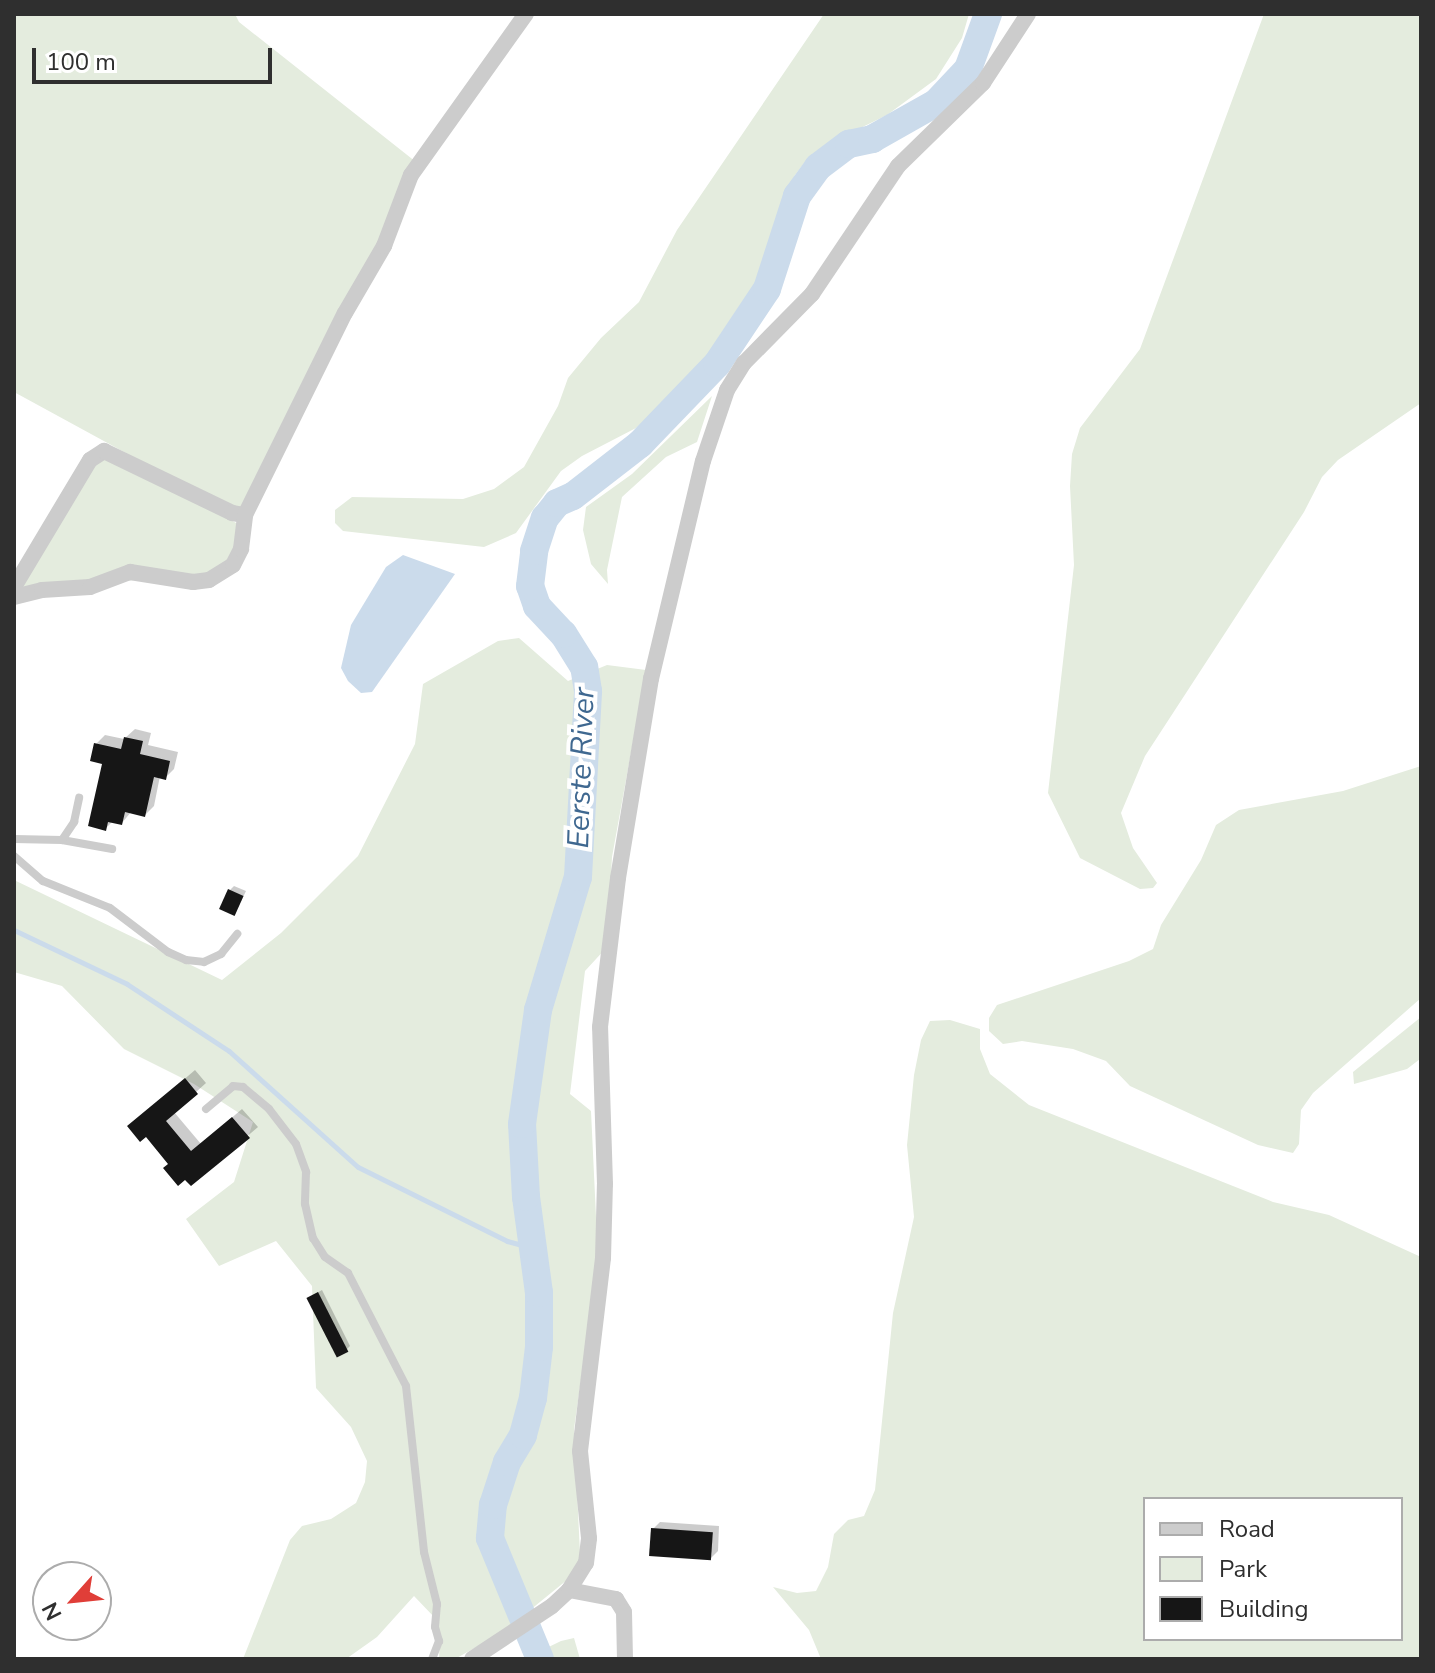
<!DOCTYPE html>
<style>
body{margin:0}
#map{position:relative;width:1435px;height:1673px;overflow:hidden;background:#fff;font-family:"Nunito Sans",sans-serif}
div>[style]{position:absolute}
[style*='--x']{left:calc(var(--x)*1px);top:calc(var(--y)*1px);width:calc(var(--w)*1px);rotate:calc(var(--a)*1deg)}
.green>*{inset:0;background:#e4ecde}
.water>*{inset:0;background:#cbdbeb}
.shadow>*{inset:0;background:#0003}
.stream>*{height:5px;margin:-2.5px;padding:0 2.5px;transform-origin:2.5px;border-radius:2.5px;background:#cbdbeb}
.river>*{height:28px;margin:-14px;padding:0 14px;transform-origin:14px;border-radius:14px;background:#cbdbeb}
.building>*{inset:0;background:#161616;transform-origin:0 0}
.service>*{height:8px;margin:-4px;padding:0 4px;transform-origin:4px;border-radius:4px;background:#ccc}
.minor>*{height:16px;margin:-8px;padding:0 8px;transform-origin:8px;border-radius:8px;background:#ccc}
span{translate:-50% -50%;white-space:nowrap;text-align:center;line-height:1.15;-webkit-text-stroke:8px #fff;paint-order:stroke}
.water-label{font-size:30px;color:#3f6890;font-style:italic}
.frame{position:absolute;inset:0;border:16px solid #2f2f2f;pointer-events:none}
.legend{position:absolute;left:1143px;top:1497px;width:260px;height:144px;box-sizing:border-box;background:#fff;border:2px solid #acacac;margin:0;padding:10px 14px;list-style:none;font-size:24px;color:#2f2f2f}
.legend li{display:flex;align-items:center;gap:16px;height:40px}
.legend b{width:40px;border:2px solid #acacac}
.north{position:absolute;left:32px;top:1561px;width:80px;height:80px;box-sizing:border-box;background:#fff;border:2px solid #acacac;border-radius:50%;rotate:243deg;font-size:22px;font-weight:700;line-height:32px;text-align:center;color:#2f2f2f}
.north::after{content:'';display:block;margin:auto;width:28px;height:36px;background:#e03e38;clip-path:polygon(50% 0,100% 100%,50% 72%,0 100%)}
.scale{position:absolute;left:32px;top:48px;width:240px;height:36px;box-sizing:border-box;border:4px solid #2f2f2f;border-top:0;padding-left:10px;font-size:24px;line-height:28px;white-space:nowrap;color:#2f2f2f;-webkit-text-stroke:6px #fff;paint-order:stroke}
</style>
<div id="map">
<div class="green">
<i style="clip-path:polygon(14px 14px,235px 14px,239px 22px,416px 162px,389px 225px,242px 508px,212px 500px,14px 392px)"></i>
<i style="clip-path:polygon(824px 14px,969px 14px,962px 38px,936px 79px,887px 115px,834px 141px,808px 158px,795px 175px,779px 211px,763px 265px,746px 301px,719px 342px,678px 392px,636px 428px,582px 456px,561px 471px,516px 533px,484px 547px,343px 531px,335px 523px,335px 510px,352px 497px,463px 499px,494px 489px,524px 467px,558px 406px,568px 378px,601px 338px,639px 302px,677px 230px)"></i>
<i style="clip-path:polygon(1264px 14px,1421px 14px,1421px 403px,1338px 460px,1322px 477px,1304px 512px,1145px 756px,1121px 813px,1133px 848px,1157px 883px,1153px 888px,1140px 889px,1080px 858px,1048px 793px,1074px 565px,1070px 486px,1072px 454px,1080px 428px,1140px 349px)"></i>
<i style="clip-path:polygon(712px 396px,697px 442px,666px 457px,622px 497px,607px 570px,608px 584px,591px 564px,583px 530px,586px 507px,632px 474px)"></i>
<i style="clip-path:polygon(113px 458px,240px 525px,230px 561px,212px 574px,20px 589px,97px 459px)"></i>
<i style="clip-path:polygon(519px 638px,568px 681px,607px 665px,646px 670px,612px 857px,607px 947px,585px 971px,570px 1094px,591px 1111px,598px 1259px,574px 1429px,580px 1553px,578px 1571px,503px 1632px,455px 1659px,439px 1659px,440px 1636px,435px 1618px,414px 1596px,377px 1637px,346px 1659px,243px 1659px,290px 1540px,302px 1526px,331px 1519px,356px 1503px,365px 1482px,367px 1461px,351px 1427px,316px 1388px,312px 1286px,276px 1241px,219px 1266px,186px 1219px,234px 1182px,253px 1122px,194px 1084px,124px 1049px,62px 986px,14px 972px,14px 880px,222px 980px,281px 933px,358px 856px,415px 744px,423px 684px,498px 641px)"></i>
<i style="clip-path:polygon(1421px 766px,1421px 998px,1313px 1093px,1301px 1110px,1299px 1144px,1293px 1153px,1258px 1145px,1130px 1086px,1106px 1061px,1073px 1049px,1022px 1041px,1003px 1044px,989px 1031px,989px 1018px,997px 1005px,1129px 961px,1153px 949px,1161px 925px,1201px 860px,1216px 825px,1239px 810px,1343px 791px)"></i>
<i style="clip-path:polygon(1421px 1017px,1420px 1059px,1407px 1069px,1354px 1084px,1353px 1072px)"></i>
<i style="clip-path:polygon(evenodd,950px 1020px,980px 1029px,980px 1049px,990px 1074px,1029px 1105px,1273px 1202px,1329px 1215px,1421px 1257px,1421px 1659px,821px 1659px,809px 1630px,773px 1587px,797px 1593px,816px 1591px,828px 1567px,834px 1534px,848px 1520px,864px 1516px,875px 1490px,893px 1313px,914px 1217px,907px 1145px,914px 1075px,921px 1040px,930px 1021px,950px 1020px,1145px 1499px,1401px 1499px,1401px 1639px,1145px 1639px,1145px 1499px)"></i>
<i style="clip-path:polygon(574px 1638px,580px 1659px,524px 1659px,561px 1641px)"></i>
</div>
<div class="water">
<i style="clip-path:polygon(403px 555px,455px 574px,372px 692px,361px 693px,348px 681px,341px 668px,351px 625px,386px 567px)"></i>
</div>
<div class="shadow">
<i style="clip-path:polygon(135px 729px,151px 733px,148px 745px,178px 752px,174px 769px,165px 778px,160px 776px,154px 806px,145px 815px,131px 812px,122px 823px,113px 821px,106px 828px,104px 763px,96px 744px,105px 735px,124px 739px)"></i>
<i style="clip-path:polygon(234px 886px,246px 891px,235px 914px,230px 890px)"></i>
<i style="clip-path:polygon(195px 1070px,206px 1083px,174px 1112px,201px 1144px,242px 1109px,258px 1127px,191px 1184px,171px 1163px,139px 1118px)"></i>
<i style="clip-path:polygon(322px 1290px,350px 1346px,346px 1350px,308px 1298px)"></i>
<i style="clip-path:polygon(660px 1522px,719px 1526px,718px 1551px,711px 1558px,653px 1529px)"></i>
</div>
<div class="stream">
<i style="--x:14;--y:930;--w:125;--a:25.5"></i>
<i style="--x:127;--y:984;--w:122;--a:33.3"></i>
<i style="--x:229;--y:1051;--w:173;--a:42"></i>
<i style="--x:358;--y:1167;--w:166;--a:26.4"></i>
<i style="--x:507;--y:1241;--w:28;--a:15"></i>
</div>
<div class="river">
<i style="--x:540;--y:1659;--w:131;--a:-112.5"></i>
<i style="--x:490;--y:1538;--w:33;--a:-85"></i>
<i style="--x:493;--y:1505;--w:45;--a:-72"></i>
<i style="--x:507;--y:1462;--w:31;--a:-59"></i>
<i style="--x:523;--y:1435;--w:38;--a:-75"></i>
<i style="--x:533;--y:1398;--w:51;--a:-83.3"></i>
<i style="--x:539;--y:1347;--w:54;--a:-90"></i>
<i style="--x:539;--y:1293;--w:97;--a:-97.7"></i>
<i style="--x:526;--y:1197;--w:73;--a:-93.1"></i>
<i style="--x:522;--y:1124;--w:115;--a:-82"></i>
<i style="--x:538;--y:1010;--w:139;--a:-73.3"></i>
<i style="--x:578;--y:877;--w:186;--a:-86.9"></i>
<i style="--x:588;--y:691;--w:24;--a:-99"></i>
<i style="--x:584;--y:667;--w:39;--a:-122"></i>
<i style="--x:563;--y:634;--w:38;--a:-133"></i>
<i style="--x:537;--y:606;--w:21;--a:-109"></i>
<i style="--x:530;--y:586;--w:35;--a:-83"></i>
<i style="--x:534;--y:551;--w:35;--a:-72"></i>
<i style="--x:545;--y:518;--w:19;--a:-51"></i>
<i style="--x:557;--y:503;--w:17;--a:-24"></i>
<i style="--x:573;--y:496;--w:85;--a:-37.8"></i>
<i style="--x:640;--y:444;--w:111;--a:-46.1"></i>
<i style="--x:717;--y:364;--w:90;--a:-56.3"></i>
<i style="--x:767;--y:289;--w:98;--a:-72.1"></i>
<i style="--x:797;--y:196;--w:36;--a:-54"></i>
<i style="--x:818;--y:167;--w:39;--a:-37"></i>
<i style="--x:849;--y:144;--w:24;--a:-12"></i>
<i style="--x:872;--y:139;--w:73;--a:-29.4"></i>
<i style="--x:936;--y:103;--w:47;--a:-46.7"></i>
<i style="--x:968;--y:69;--w:59;--a:-70"></i>
</div>
<div class="building">
<i style="clip-path:polygon(124px 737px,143px 741px,140px 754px,170px 761px,166px 780px,154px 777px,145px 817px,125px 812px,122px 825px,108px 822px,106px 831px,88px 826px,102px 764px,90px 761px,94px 743px,121px 749px)"></i>
<i style="left:228px;top:889px;width:17px;height:22px;rotate:24deg"></i>
<i style="clip-path:polygon(185px 1078px,198px 1094px,166px 1121px,191px 1151px,232px 1117px,250px 1138px,191px 1186px,185px 1180px,178px 1186px,163px 1168px,168px 1164px,146px 1137px,140px 1142px,127px 1126px)"></i>
<i style="left:318px;top:1292px;width:67px;height:13px;rotate:63deg"></i>
<i style="left:651px;top:1528px;width:62px;height:28px;rotate:4deg"></i>
</div>
<div class="service">
<i style="--x:14;--y:839;--w:48;--a:1.2"></i>
<i style="--x:62;--y:840;--w:51;--a:10.2"></i>
<i style="--x:62;--y:840;--w:22;--a:-56"></i>
<i style="--x:74;--y:822;--w:25;--a:-78"></i>
<i style="--x:14;--y:856;--w:38;--a:41"></i>
<i style="--x:43;--y:881;--w:72;--a:21.9"></i>
<i style="--x:110;--y:908;--w:73;--a:37.2"></i>
<i style="--x:168;--y:952;--w:20;--a:24"></i>
<i style="--x:186;--y:960;--w:18;--a:6"></i>
<i style="--x:204;--y:962;--w:19;--a:-25"></i>
<i style="--x:221;--y:954;--w:26;--a:-51"></i>
<i style="--x:206;--y:1109;--w:35;--a:-40"></i>
<i style="--x:233;--y:1086;--w:10;--a:6"></i>
<i style="--x:243;--y:1087;--w:34;--a:40"></i>
<i style="--x:269;--y:1109;--w:44;--a:52.4"></i>
<i style="--x:296;--y:1144;--w:30;--a:70"></i>
<i style="--x:306;--y:1172;--w:32;--a:92"></i>
<i style="--x:305;--y:1204;--w:35;--a:77"></i>
<i style="--x:313;--y:1238;--w:22;--a:58"></i>
<i style="--x:325;--y:1257;--w:28;--a:35"></i>
<i style="--x:348;--y:1273;--w:127;--a:62.8"></i>
<i style="--x:406;--y:1386;--w:167;--a:83.8"></i>
<i style="--x:424;--y:1552;--w:54;--a:76"></i>
<i style="--x:437;--y:1604;--w:23;--a:95"></i>
<i style="--x:435;--y:1627;--w:15;--a:74"></i>
<i style="--x:439;--y:1641;--w:19;--a:111"></i>
</div>
<div class="minor">
<i style="--x:14;--y:587;--w:148;--a:-59.1"></i>
<i style="--x:90;--y:460;--w:17;--a:-33"></i>
<i style="--x:104;--y:451;--w:142;--a:25.8"></i>
<i style="--x:232;--y:513;--w:13;--a:9"></i>
<i style="--x:245;--y:515;--w:225;--a:-63.7"></i>
<i style="--x:345;--y:313;--w:78;--a:-59.8"></i>
<i style="--x:384;--y:246;--w:76;--a:-69.2"></i>
<i style="--x:411;--y:175;--w:198;--a:-54.5"></i>
<i style="--x:14;--y:597;--w:29;--a:-14"></i>
<i style="--x:42;--y:590;--w:48;--a:-3.6"></i>
<i style="--x:90;--y:587;--w:43;--a:-20.6"></i>
<i style="--x:130;--y:572;--w:64;--a:9"></i>
<i style="--x:193;--y:582;--w:16;--a:-7"></i>
<i style="--x:209;--y:580;--w:28;--a:-32"></i>
<i style="--x:233;--y:565;--w:18;--a:-63"></i>
<i style="--x:241;--y:549;--w:34;--a:-83"></i>
<i style="--x:569;--y:1590;--w:48;--a:10.8"></i>
<i style="--x:616;--y:1599;--w:15;--a:58"></i>
<i style="--x:624;--y:1612;--w:47;--a:88.8"></i>
<i style="--x:472;--y:1659;--w:96;--a:-33.5"></i>
<i style="--x:552;--y:1606;--w:23;--a:-43"></i>
<i style="--x:569;--y:1590;--w:32;--a:-58"></i>
<i style="--x:586;--y:1563;--w:25;--a:-83"></i>
<i style="--x:589;--y:1538;--w:87;--a:-95.9"></i>
<i style="--x:580;--y:1451;--w:194;--a:-83.2"></i>
<i style="--x:603;--y:1258;--w:74;--a:-88.5"></i>
<i style="--x:605;--y:1184;--w:157;--a:-91.8"></i>
<i style="--x:600;--y:1027;--w:150;--a:-83.1"></i>
<i style="--x:618;--y:878;--w:202;--a:-80.6"></i>
<i style="--x:651;--y:679;--w:224;--a:-76.6"></i>
<i style="--x:703;--y:461;--w:75;--a:-71.3"></i>
<i style="--x:727;--y:390;--w:32;--a:-58"></i>
<i style="--x:744;--y:363;--w:97;--a:-45.4"></i>
<i style="--x:812;--y:294;--w:154;--a:-56.1"></i>
<i style="--x:898;--y:166;--w:119;--a:-44.3"></i>
<i style="--x:983;--y:83;--w:82;--a:-56.9"></i>
</div>
<div class="water-label">
<span style="left:582px;top:768px;rotate:-88deg">Eerste River</span>
</div>
<div class="frame"></div>
<ul class="legend">
<li><b style="height:10px;background:#ccc"></b>Road</li>
<li><b style="height:22px;background:#e4ecde"></b>Park</li>
<li><b style="height:22px;background:#161616"></b>Building</li>
</ul>
<div class="north">N</div>
<div class="scale">100 m</div>
</div>
